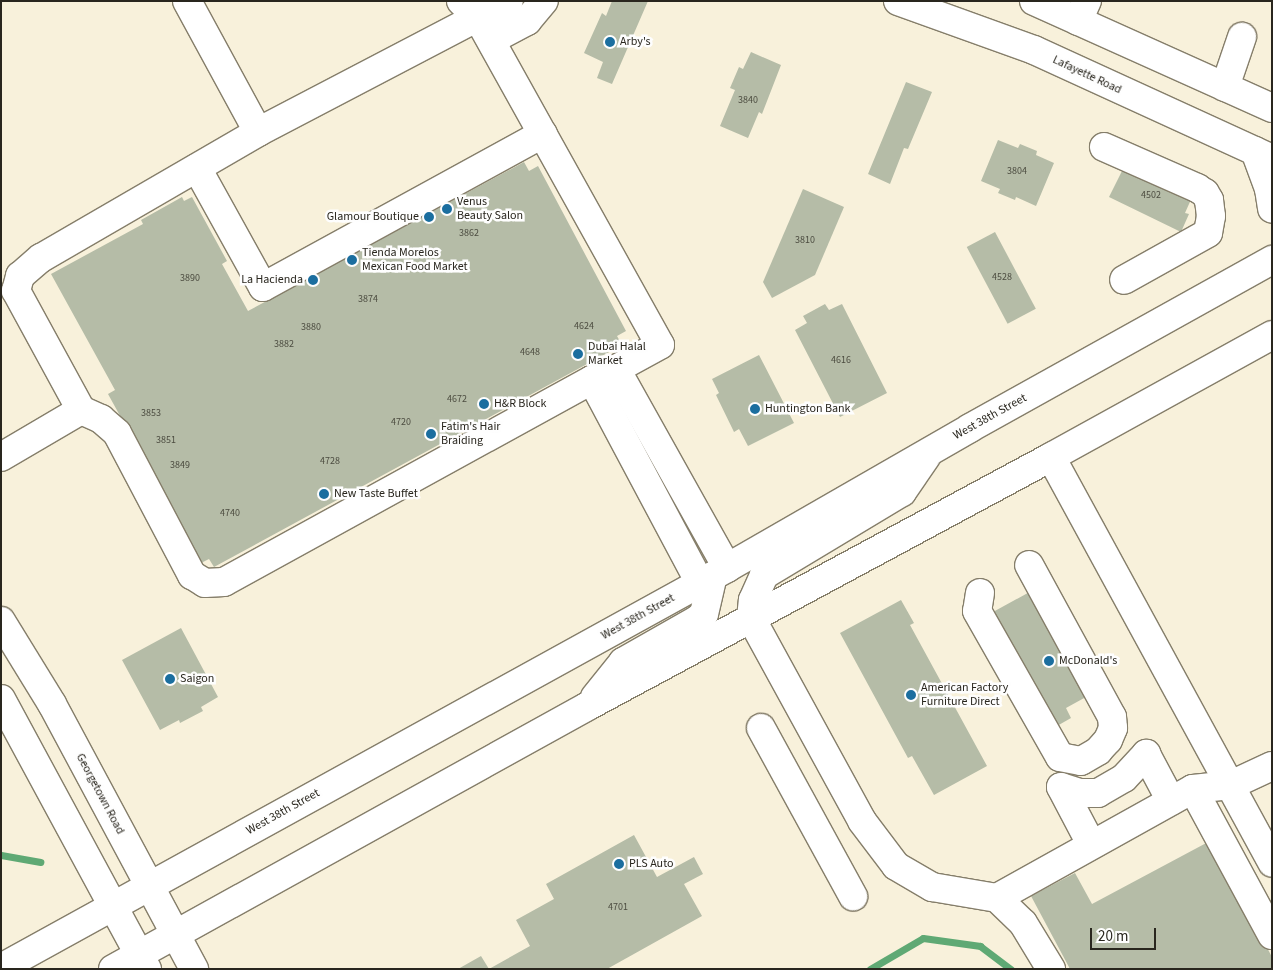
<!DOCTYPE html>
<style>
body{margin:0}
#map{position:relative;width:1273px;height:970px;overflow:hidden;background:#f8f1db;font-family:"Source Sans 3",sans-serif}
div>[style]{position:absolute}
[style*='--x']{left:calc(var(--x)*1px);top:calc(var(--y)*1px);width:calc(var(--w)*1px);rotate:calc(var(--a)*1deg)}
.stream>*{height:7px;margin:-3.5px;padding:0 3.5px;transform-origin:3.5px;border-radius:3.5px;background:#5fa974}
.building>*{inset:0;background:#b5bca7;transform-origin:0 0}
.roads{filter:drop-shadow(1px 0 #857e6a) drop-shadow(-1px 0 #857e6a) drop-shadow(0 1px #857e6a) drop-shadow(0 -1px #857e6a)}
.minor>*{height:28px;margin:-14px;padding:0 14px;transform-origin:14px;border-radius:14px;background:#fff}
.major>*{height:28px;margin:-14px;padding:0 14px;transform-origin:14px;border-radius:14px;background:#fff}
.dots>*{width:14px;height:14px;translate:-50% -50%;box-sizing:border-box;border:2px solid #fefefe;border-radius:50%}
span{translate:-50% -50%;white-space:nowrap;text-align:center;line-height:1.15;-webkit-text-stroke:5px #fefefe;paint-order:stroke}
.number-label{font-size:10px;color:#4c4c40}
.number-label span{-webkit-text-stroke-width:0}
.poi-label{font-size:12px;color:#29261e}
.left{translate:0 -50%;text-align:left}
.right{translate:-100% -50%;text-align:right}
.street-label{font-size:12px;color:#29261e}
.frame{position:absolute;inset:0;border:2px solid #29261e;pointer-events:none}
.scale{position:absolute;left:1090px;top:928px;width:66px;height:22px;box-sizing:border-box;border:2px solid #29261e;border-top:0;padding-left:6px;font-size:15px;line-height:18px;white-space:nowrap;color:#29261e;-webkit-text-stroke:4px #fefefe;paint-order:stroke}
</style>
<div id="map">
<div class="stream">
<i style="--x:1;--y:855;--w:40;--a:10"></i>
<i style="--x:870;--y:969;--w:61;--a:-30.3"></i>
<i style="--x:923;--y:938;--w:58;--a:8"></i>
<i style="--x:980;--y:946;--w:39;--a:37"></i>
</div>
<div class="building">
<i style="clip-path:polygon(612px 1px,648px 1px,612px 84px,597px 78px,603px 62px,584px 53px,602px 13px,606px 16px)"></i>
<i style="clip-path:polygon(751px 52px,781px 65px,762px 114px,759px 112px,748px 138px,720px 126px,735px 90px,730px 88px,739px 67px,743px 69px)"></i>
<i style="clip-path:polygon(906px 82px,932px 92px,908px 149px,904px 148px,890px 184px,868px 174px)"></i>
<i style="clip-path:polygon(998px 140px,1018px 148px,1020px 144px,1037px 151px,1036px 155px,1054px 163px,1036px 206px,1016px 197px,1015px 200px,998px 193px,1000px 189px,981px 181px)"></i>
<i style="clip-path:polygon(524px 162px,529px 171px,538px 166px,626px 331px,617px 336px,622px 345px,214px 567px,209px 559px,201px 563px,108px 394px,115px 390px,51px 274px,143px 224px,141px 220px,182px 197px,184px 201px,192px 197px,227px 261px,222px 264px,248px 311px)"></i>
<i style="clip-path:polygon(1126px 163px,1193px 195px,1185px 213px,1189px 214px,1181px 232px,1109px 197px)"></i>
<i style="clip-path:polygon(803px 189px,844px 207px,815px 275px,772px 298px,763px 282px)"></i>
<i style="left:995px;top:232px;width:87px;height:32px;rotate:62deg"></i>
<i style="clip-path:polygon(825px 304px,829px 310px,842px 304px,887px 393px,840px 417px,795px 330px,807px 323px,803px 316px)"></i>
<i style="clip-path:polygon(759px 355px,794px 423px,748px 446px,739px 429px,734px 432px,716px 395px,719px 393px,712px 379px)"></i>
<i style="clip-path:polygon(1035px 589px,1095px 692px,1066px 708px,1071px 718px,1057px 726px,993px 612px)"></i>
<i style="clip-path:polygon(901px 600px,914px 623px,910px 625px,987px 766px,934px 795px,912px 756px,908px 758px,840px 633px)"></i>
<i style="clip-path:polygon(181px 628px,218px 697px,201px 707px,203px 711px,180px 723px,179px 720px,160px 730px,122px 660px)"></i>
<i style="clip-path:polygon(634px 835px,657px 877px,694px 857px,703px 874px,684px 884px,702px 916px,607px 969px,458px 969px,481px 956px,489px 969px,530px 946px,516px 920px,554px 899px,546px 884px)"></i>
<i style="clip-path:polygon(1210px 841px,1272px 957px,1272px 969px,1070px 969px,1031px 896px,1075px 873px,1092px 904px)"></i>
</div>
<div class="roads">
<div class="minor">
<i style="--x:187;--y:1;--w:149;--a:61.5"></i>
<i style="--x:258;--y:132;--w:283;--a:-27.6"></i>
<i style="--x:461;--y:1;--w:24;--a:45"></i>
<i style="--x:478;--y:18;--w:374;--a:60.9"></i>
<i style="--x:660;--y:345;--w:50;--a:151.4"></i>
<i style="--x:1078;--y:21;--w:22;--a:-66"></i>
<i style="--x:491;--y:40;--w:41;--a:-27.8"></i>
<i style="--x:527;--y:21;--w:26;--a:-50"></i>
<i style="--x:1225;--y:87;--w:53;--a:-71.2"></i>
<i style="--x:1104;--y:147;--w:102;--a:23.8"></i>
<i style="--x:1197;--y:188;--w:9;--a:32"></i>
<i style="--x:1205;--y:193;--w:8;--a:60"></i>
<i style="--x:1209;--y:200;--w:16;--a:83"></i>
<i style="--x:1211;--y:216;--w:17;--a:100"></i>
<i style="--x:1208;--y:233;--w:96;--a:150.8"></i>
<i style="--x:197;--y:168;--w:136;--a:61"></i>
<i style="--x:263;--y:287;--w:319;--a:-28.7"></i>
<i style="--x:81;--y:410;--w:22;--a:24"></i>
<i style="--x:101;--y:419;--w:21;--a:41"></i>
<i style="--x:117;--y:433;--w:161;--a:62.2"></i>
<i style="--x:192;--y:575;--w:15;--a:32"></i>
<i style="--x:205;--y:583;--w:19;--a:-3"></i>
<i style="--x:224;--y:582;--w:420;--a:-28.8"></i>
<i style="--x:1;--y:457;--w:93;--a:-30.4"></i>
<i style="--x:81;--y:410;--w:136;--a:-118.6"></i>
<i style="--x:16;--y:291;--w:16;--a:-75"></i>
<i style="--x:20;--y:276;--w:28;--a:-41"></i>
<i style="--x:41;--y:258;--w:251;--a:-30.1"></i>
<i style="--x:1051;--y:457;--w:462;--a:61.4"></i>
<i style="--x:700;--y:583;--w:230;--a:-118"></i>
<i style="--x:592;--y:380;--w:26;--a:-25"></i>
<i style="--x:616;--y:369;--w:228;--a:60.8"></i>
<i style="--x:980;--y:593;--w:18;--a:99"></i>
<i style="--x:977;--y:611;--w:168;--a:60.4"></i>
<i style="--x:1060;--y:757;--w:21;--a:11"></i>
<i style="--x:1081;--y:761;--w:20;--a:-30"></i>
<i style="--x:1098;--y:751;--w:15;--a:-48"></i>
<i style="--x:1108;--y:740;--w:13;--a:-67"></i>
<i style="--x:1113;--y:728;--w:11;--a:-95"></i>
<i style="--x:1112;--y:717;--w:173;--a:-118.6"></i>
<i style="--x:751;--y:618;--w:231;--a:61.3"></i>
<i style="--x:862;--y:821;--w:56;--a:52.9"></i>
<i style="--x:896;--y:866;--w:42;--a:30.3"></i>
<i style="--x:932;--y:887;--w:66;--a:9.6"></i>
<i style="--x:997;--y:898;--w:36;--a:44"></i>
<i style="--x:1023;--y:923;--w:54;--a:58.7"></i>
<i style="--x:761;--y:728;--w:192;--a:61.3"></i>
<i style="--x:1061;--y:787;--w:19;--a:18"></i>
<i style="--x:1079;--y:793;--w:19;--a:0"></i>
<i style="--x:1098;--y:793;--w:30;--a:-30"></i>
<i style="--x:1124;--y:778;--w:33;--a:-47"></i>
<i style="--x:1146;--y:754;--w:53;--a:62"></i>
<i style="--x:1061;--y:787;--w:64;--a:62.2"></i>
<i style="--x:1193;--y:789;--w:166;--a:61.6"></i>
<i style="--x:997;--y:898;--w:224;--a:-29.1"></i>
<i style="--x:1193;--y:789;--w:38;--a:-6"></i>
<i style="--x:1231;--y:785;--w:45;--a:-24.9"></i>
</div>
<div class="major">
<i style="--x:898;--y:1;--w:145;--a:19.8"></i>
<i style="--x:1034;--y:50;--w:262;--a:24.6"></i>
<i style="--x:1034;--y:1;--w:261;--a:24.2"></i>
<i style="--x:1255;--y:151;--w:40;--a:69.8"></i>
<i style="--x:1269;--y:189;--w:20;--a:81"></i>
<i style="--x:751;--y:618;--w:18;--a:-84"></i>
<i style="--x:753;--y:600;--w:27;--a:-66"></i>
<i style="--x:764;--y:575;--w:161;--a:-31"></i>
<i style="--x:902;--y:492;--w:42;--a:-55.6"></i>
<i style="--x:1;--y:621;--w:97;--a:58.4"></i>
<i style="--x:52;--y:704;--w:301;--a:61.8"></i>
<i style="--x:595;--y:697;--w:45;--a:-51.3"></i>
<i style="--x:623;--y:662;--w:85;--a:-29.6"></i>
<i style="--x:697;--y:620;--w:9;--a:-41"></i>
<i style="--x:704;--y:614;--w:39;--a:-77"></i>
<i style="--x:1;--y:699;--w:307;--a:61.6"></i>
<i style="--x:1;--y:968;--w:829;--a:-28.85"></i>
<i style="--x:727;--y:568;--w:280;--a:-29.9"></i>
<i style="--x:970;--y:428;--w:346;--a:-29.1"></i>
<i style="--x:113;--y:969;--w:543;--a:-28.97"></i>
<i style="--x:588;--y:706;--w:526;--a:-28.27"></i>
<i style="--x:1051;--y:457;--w:252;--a:-28.9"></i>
</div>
</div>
<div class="dots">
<i style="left:610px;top:42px;background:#1b6e9f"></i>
<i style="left:447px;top:209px;background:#1b6e9f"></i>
<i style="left:429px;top:217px;background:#1b6e9f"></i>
<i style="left:352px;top:260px;background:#1b6e9f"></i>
<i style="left:313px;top:280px;background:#1b6e9f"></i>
<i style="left:578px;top:354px;background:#1b6e9f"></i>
<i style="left:484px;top:404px;background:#1b6e9f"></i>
<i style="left:755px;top:409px;background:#1b6e9f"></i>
<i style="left:431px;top:434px;background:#1b6e9f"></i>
<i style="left:324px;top:494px;background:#1b6e9f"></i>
<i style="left:1049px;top:661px;background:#1b6e9f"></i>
<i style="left:170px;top:679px;background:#1b6e9f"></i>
<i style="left:911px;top:695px;background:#1b6e9f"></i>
<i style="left:619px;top:864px;background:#1b6e9f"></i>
</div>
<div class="number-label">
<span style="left:748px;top:101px">3840</span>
<span style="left:1017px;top:172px">3804</span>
<span style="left:1151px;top:196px">4502</span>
<span style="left:469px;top:234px">3862</span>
<span style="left:805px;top:241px">3810</span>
<span style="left:1002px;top:278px">4528</span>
<span style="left:190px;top:279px">3890</span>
<span style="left:368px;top:300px">3874</span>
<span style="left:584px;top:327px">4624</span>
<span style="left:311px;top:328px">3880</span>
<span style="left:284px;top:345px">3882</span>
<span style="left:530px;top:353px">4648</span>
<span style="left:841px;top:361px">4616</span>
<span style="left:457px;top:400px">4672</span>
<span style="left:151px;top:414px">3853</span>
<span style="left:401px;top:423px">4720</span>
<span style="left:166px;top:441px">3851</span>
<span style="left:330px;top:462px">4728</span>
<span style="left:180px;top:466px">3849</span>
<span style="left:230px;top:514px">4740</span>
<span style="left:618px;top:908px">4701</span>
</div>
<div class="poi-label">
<span class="left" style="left:620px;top:42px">Arby's</span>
<span class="left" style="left:457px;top:209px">Venus<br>Beauty Salon</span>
<span class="right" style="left:419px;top:217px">Glamour Boutique</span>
<span class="left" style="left:362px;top:260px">Tienda Morelos<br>Mexican Food Market</span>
<span class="right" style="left:303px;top:280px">La Hacienda</span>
<span class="left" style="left:588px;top:354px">Dubai Halal<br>Market</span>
<span class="left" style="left:494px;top:404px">H&amp;R Block</span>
<span class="left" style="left:765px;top:409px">Huntington Bank</span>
<span class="left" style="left:441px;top:434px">Fatim's Hair<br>Braiding</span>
<span class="left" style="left:334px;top:494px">New Taste Buffet</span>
<span class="left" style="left:1059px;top:661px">McDonald's</span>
<span class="left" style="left:180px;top:679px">Saigon</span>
<span class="left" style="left:921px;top:695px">American Factory<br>Furniture Direct</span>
<span class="left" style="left:629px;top:864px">PLS Auto</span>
</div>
<div class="street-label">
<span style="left:1087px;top:75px;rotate:25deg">Lafayette Road</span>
<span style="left:990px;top:417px;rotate:-29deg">West 38th Street</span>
<span style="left:638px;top:617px;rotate:-29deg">West 38th Street</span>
<span style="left:100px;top:794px;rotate:62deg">Georgetown Road</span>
<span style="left:283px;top:812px;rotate:-29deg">West 38th Street</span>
</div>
<div class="frame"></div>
<div class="scale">20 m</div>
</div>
